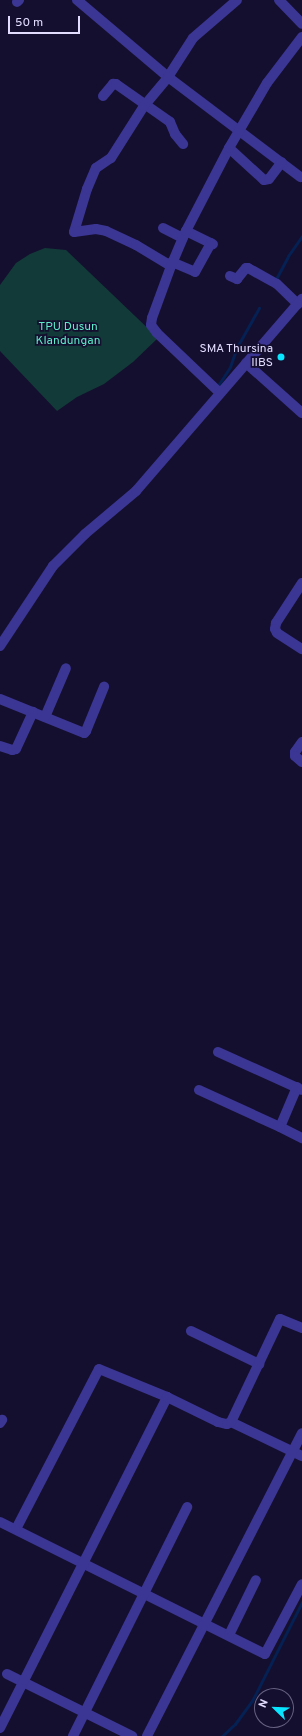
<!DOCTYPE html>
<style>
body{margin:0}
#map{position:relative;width:302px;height:1736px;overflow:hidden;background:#150f2f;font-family:Overpass,sans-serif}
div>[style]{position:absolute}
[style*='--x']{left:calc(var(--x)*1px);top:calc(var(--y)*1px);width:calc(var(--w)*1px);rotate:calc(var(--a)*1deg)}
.green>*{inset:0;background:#123a39}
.stream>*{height:3px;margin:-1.5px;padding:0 1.5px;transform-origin:1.5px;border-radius:1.5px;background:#052052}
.minor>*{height:10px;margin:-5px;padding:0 5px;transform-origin:5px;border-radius:5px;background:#3b3693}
.dots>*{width:11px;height:11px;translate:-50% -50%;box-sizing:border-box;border:2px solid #150f2f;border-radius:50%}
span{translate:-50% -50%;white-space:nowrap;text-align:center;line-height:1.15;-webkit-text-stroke:3.5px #150f2f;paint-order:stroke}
.park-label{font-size:12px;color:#5cecca}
.poi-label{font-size:12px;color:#e2ddff}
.right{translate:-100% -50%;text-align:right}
.north{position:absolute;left:254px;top:1688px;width:40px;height:40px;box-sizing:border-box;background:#150f2f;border:1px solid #676182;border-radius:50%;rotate:293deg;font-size:11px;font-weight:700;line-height:16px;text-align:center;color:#e2ddff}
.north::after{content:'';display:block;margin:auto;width:14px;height:18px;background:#09e4ff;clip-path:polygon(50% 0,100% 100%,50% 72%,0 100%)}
.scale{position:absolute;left:8px;top:16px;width:72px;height:18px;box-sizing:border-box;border:2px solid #e2ddff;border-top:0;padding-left:5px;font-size:12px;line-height:14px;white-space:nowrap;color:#e2ddff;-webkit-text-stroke:3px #150f2f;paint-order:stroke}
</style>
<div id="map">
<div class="green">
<i style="clip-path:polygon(45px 248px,66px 250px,158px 338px,133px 362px,104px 384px,77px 397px,57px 411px,0 351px,0 285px,16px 263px,30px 254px)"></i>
</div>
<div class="stream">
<i style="--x:276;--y:279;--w:26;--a:-62"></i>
<i style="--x:288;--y:256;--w:24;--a:-55"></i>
<i style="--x:219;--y:384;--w:20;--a:-57"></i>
<i style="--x:230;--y:367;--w:21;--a:-71"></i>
<i style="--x:237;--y:347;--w:45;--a:-60.6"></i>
<i style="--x:222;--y:1736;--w:18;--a:-43"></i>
<i style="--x:235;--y:1724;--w:29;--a:-54"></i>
<i style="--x:252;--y:1701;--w:111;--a:-63.2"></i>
</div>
<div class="minor">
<i style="--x:77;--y:0;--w:119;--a:40.2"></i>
<i style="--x:168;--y:77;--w:166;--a:37.1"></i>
<i style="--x:279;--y:0;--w:33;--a:46"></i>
<i style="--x:17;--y:2;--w:3;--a:-45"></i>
<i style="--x:103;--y:96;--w:16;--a:-50"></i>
<i style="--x:113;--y:84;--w:3;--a:0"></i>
<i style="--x:116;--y:84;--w:66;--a:35.1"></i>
<i style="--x:170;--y:122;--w:13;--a:67"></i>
<i style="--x:175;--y:134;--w:13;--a:51"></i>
<i style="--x:229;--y:148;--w:47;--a:42.4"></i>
<i style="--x:264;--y:180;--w:5;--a:-11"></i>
<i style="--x:269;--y:179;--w:21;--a:-53"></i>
<i style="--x:163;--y:228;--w:22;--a:27"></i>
<i style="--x:186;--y:231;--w:30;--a:26"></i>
<i style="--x:74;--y:232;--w:45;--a:-73.2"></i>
<i style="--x:87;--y:189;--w:23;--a:-67"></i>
<i style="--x:96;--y:168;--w:18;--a:-34"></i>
<i style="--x:111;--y:158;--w:62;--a:-57.6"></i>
<i style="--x:144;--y:106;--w:38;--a:-50"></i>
<i style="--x:168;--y:77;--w:46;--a:-57.3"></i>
<i style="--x:193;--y:38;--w:58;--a:-40.8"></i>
<i style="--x:74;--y:232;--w:22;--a:-8"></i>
<i style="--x:96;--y:229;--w:10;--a:11"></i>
<i style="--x:106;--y:231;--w:33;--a:25"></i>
<i style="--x:136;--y:245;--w:41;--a:31"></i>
<i style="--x:172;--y:262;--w:25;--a:23"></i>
<i style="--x:195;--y:272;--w:33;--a:-61"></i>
<i style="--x:230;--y:276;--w:8;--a:23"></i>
<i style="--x:237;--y:279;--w:14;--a:-51"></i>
<i style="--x:246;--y:268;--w:2;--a:0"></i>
<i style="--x:248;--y:268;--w:33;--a:29"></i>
<i style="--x:277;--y:284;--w:29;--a:44"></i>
<i style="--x:246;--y:363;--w:75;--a:41.8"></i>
<i style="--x:220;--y:393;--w:87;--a:-136.4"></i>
<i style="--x:157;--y:333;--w:10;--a:-127"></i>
<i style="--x:151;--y:325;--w:7;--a:-82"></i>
<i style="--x:152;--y:318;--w:55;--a:-69.9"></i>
<i style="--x:171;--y:266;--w:38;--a:-67"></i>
<i style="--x:186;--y:231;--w:93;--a:-62.6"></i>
<i style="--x:229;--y:148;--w:75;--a:-59.7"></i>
<i style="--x:267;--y:83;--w:58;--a:-52.7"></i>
<i style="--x:302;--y:583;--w:48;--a:123"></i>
<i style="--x:276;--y:623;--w:6;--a:99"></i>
<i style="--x:275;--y:629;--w:4;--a:63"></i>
<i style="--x:277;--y:633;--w:30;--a:33"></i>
<i style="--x:0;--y:646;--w:96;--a:-56.5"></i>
<i style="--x:53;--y:566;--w:45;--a:-45"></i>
<i style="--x:85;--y:534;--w:67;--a:-40.1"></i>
<i style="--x:136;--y:491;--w:254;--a:-49.2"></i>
<i style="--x:0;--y:699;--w:91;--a:22"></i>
<i style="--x:84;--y:733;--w:3;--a:-45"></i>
<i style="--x:86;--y:731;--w:48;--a:-67.8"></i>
<i style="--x:45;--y:717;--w:53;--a:-66.8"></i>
<i style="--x:302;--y:742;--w:12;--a:125"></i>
<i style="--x:295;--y:752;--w:4;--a:90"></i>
<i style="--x:295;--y:756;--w:9;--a:41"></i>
<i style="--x:0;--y:746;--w:13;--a:18"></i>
<i style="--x:12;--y:750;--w:4;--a:-14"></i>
<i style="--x:16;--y:749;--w:41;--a:-65.3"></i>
<i style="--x:218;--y:1052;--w:92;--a:24.3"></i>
<i style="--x:297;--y:1087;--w:43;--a:113"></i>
<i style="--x:280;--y:1127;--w:25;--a:27"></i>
<i style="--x:199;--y:1090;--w:89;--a:24.6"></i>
<i style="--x:191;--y:1331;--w:76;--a:25.9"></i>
<i style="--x:231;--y:1422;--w:79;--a:25.6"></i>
<i style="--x:0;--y:1423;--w:4;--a:-56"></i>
<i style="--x:0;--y:1522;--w:296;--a:26.5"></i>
<i style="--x:265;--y:1654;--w:79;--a:-62.1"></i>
<i style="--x:16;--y:1529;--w:180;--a:-62.6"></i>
<i style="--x:99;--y:1369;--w:74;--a:22.4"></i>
<i style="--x:229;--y:1635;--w:61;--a:-63.9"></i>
<i style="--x:7;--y:1674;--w:140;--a:26.4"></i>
<i style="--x:0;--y:1728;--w:371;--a:-63.2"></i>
<i style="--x:167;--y:1397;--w:57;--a:26.1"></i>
<i style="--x:218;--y:1422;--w:9;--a:13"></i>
<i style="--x:227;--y:1424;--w:4;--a:-27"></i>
<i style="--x:231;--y:1422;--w:114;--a:-64.6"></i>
<i style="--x:280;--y:1319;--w:24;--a:22"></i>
<i style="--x:73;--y:1736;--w:256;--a:-63.5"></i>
<i style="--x:147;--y:1736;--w:340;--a:-62.9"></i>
</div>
<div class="dots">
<i style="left:281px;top:357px;background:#09e4ff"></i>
</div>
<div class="park-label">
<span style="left:68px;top:335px">TPU Dusun<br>Klandungan</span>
</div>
<div class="poi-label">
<span class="right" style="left:273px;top:357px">SMA Thursina<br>IIBS</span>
</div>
<div class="north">N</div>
<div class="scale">50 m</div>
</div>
